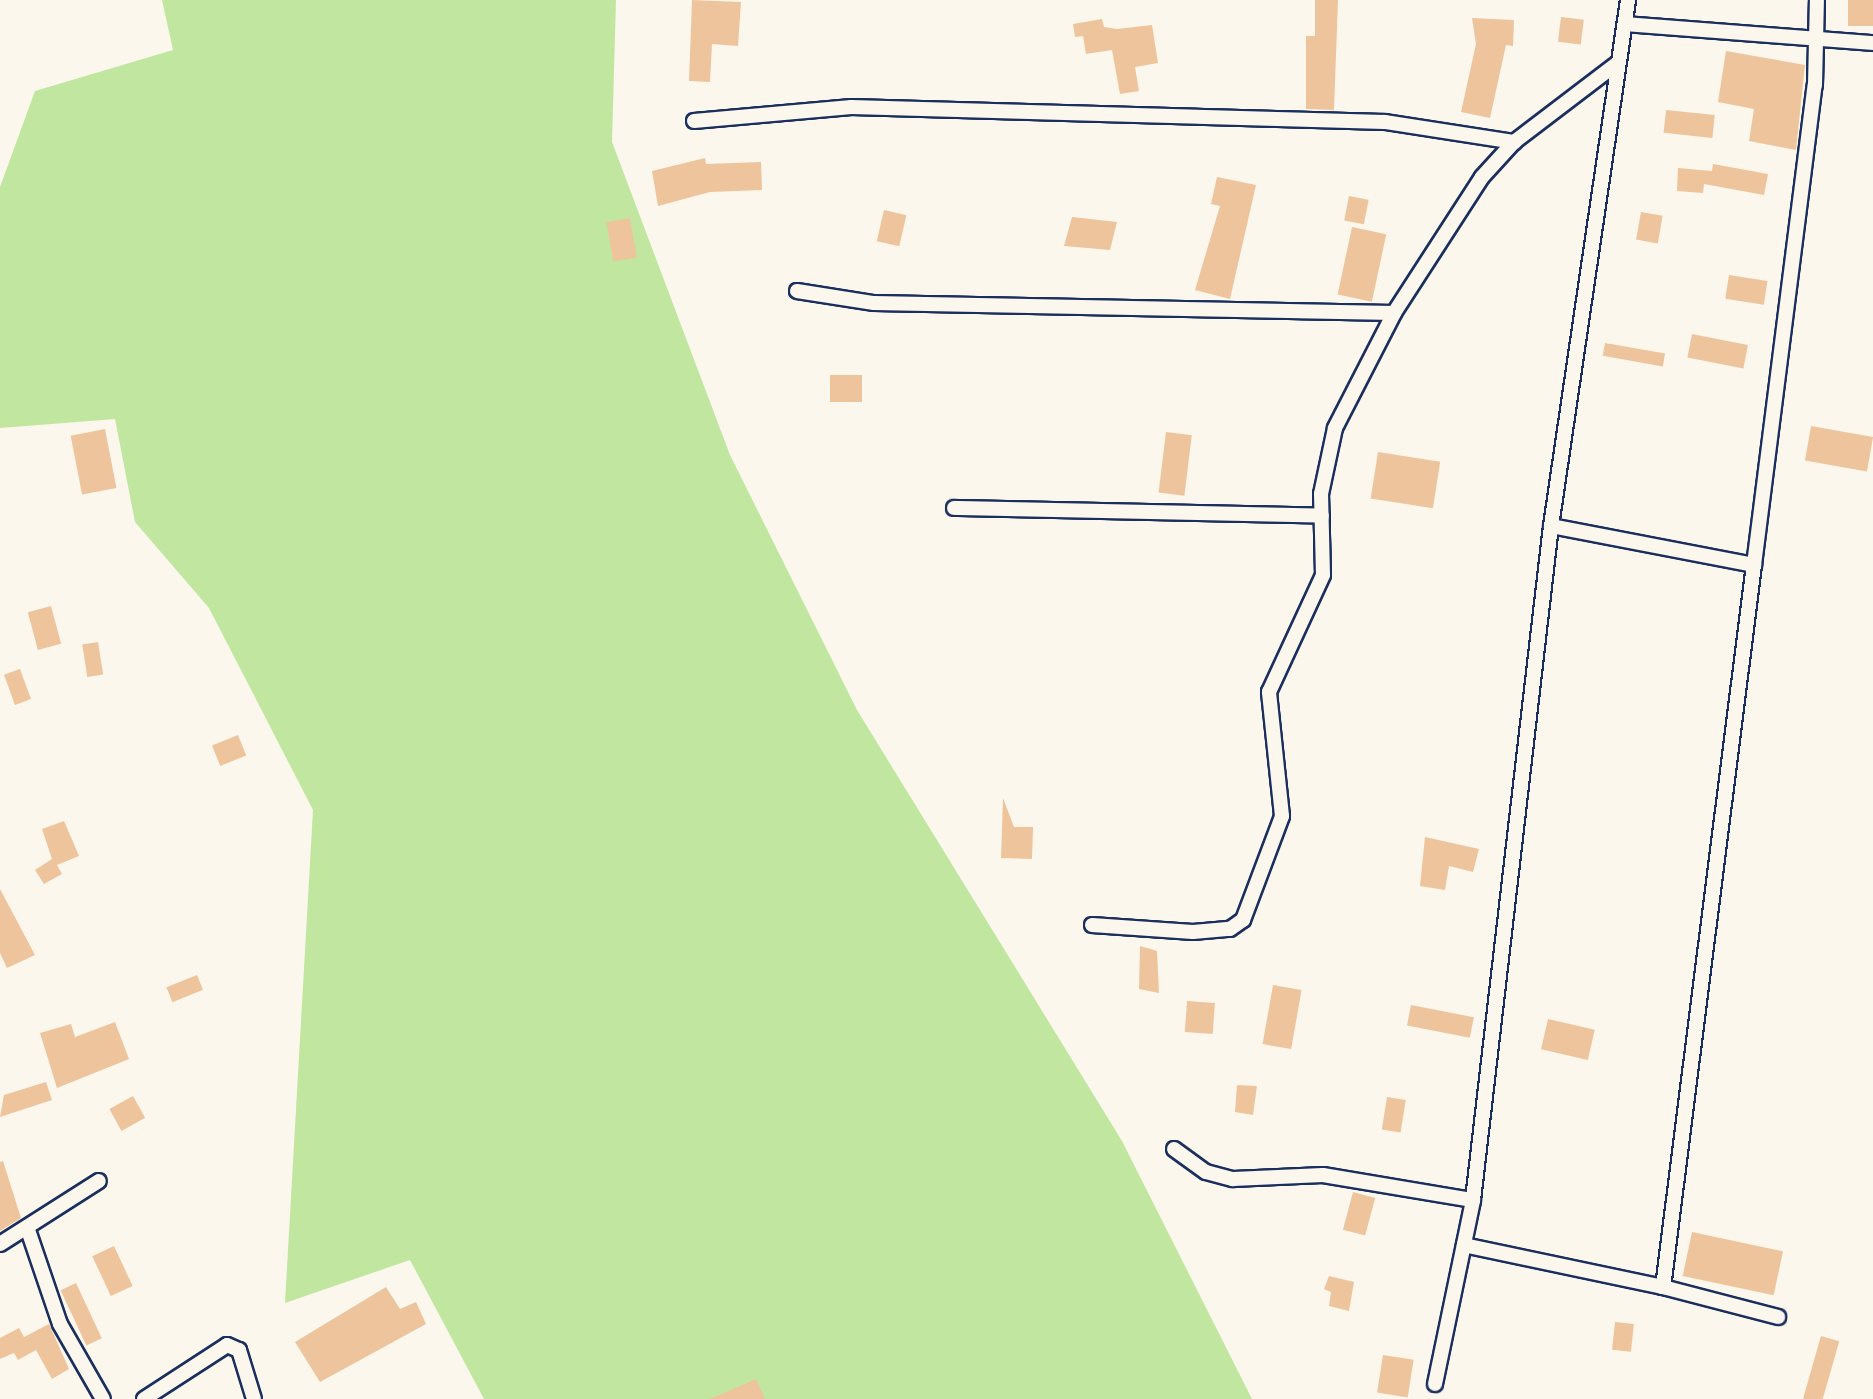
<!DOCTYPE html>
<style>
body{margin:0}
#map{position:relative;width:1873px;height:1399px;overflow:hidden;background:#fbf7ec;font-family:Mynerve,sans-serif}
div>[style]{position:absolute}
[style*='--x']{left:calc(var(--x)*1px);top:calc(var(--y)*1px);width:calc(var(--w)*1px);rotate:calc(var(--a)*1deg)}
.green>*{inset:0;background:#c1e6a0}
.building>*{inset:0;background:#eec49d;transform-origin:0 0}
.roads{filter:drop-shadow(2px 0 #1b2f5e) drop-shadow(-2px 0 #1b2f5e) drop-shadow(0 2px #1b2f5e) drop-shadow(0 -2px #1b2f5e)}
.street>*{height:14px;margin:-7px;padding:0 7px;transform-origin:7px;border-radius:7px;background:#fbf7ec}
span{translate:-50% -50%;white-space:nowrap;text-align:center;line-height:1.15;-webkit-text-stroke:9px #fbf7ec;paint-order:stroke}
</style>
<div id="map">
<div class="green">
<i style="clip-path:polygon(162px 0,616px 0,612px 142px,730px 455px,857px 710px,1122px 1141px,1252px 1399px,484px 1399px,410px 1260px,285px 1303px,313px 810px,209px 608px,135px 522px,115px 419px,0 428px,0 187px,35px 91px,173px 50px)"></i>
</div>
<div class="building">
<i style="clip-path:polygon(692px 0,741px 2px,738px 46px,712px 44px,710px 82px,689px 81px)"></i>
<i style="clip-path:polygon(1315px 0,1338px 0,1334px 110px,1306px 109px,1306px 36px,1315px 36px)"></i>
<i style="left:1848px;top:0;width:25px;height:26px"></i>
<i style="left:1561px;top:17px;width:23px;height:25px;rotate:7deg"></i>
<i style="clip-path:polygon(1472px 18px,1514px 20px,1513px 46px,1506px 45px,1490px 118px,1461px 112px,1476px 44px)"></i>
<i style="clip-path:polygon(1102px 19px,1104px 27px,1117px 29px,1152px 25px,1158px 63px,1135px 67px,1139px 91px,1120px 94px,1112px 50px,1086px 54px,1083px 36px,1075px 37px,1073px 24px)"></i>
<i style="clip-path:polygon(1726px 51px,1805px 65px,1796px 150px,1749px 141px,1754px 109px,1718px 102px)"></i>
<i style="left:1666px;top:110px;width:49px;height:23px;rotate:6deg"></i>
<i style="clip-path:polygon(705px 158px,706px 164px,761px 162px,762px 190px,710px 192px,658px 206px,652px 171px)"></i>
<i style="clip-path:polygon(1713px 164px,1768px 174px,1764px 195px,1704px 184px,1703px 193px,1677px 191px,1678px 168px,1712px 171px)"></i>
<i style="clip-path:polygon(1217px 177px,1256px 185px,1230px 299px,1195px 290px,1220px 206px,1211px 204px)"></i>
<i style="left:1349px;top:196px;width:20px;height:25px;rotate:11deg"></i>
<i style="left:884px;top:210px;width:23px;height:32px;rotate:13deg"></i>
<i style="left:1641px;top:212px;width:22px;height:28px;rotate:10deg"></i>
<i style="clip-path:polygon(1072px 217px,1117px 222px,1110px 250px,1064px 246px)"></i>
<i style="left:630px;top:218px;width:40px;height:24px;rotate:80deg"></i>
<i style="left:1352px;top:227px;width:35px;height:69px;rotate:12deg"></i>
<i style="left:1729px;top:275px;width:39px;height:24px;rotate:9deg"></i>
<i style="left:1692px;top:334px;width:57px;height:24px;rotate:11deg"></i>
<i style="left:1605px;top:343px;width:61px;height:13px;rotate:10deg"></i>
<i style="left:830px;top:375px;width:32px;height:27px"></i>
<i style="left:1811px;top:426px;width:63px;height:35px;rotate:10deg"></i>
<i style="left:105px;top:429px;width:60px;height:35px;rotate:79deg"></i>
<i style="left:1166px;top:432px;width:26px;height:61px;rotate:7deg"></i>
<i style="left:1378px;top:452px;width:63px;height:47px;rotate:9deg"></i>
<i style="left:51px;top:606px;width:39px;height:24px;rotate:75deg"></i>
<i style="left:98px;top:642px;width:33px;height:16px;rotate:81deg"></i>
<i style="left:20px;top:669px;width:32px;height:17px;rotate:70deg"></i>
<i style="left:238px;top:735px;width:22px;height:28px;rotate:68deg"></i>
<i style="clip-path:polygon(1003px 798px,1014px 827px,1033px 827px,1032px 859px,1001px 858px)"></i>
<i style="clip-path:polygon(64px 821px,79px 856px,57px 865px,62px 874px,44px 884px,35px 870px,52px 859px,42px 829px)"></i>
<i style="clip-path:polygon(1425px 837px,1479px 849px,1473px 872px,1449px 866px,1445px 890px,1420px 886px)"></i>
<i style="clip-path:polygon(0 889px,35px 955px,7px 968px,0 953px)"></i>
<i style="clip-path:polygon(1140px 946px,1157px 951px,1159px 993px,1139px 989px)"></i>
<i style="left:197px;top:975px;width:16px;height:33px;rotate:68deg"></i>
<i style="left:1273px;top:985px;width:29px;height:60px;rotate:10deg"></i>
<i style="left:1187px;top:1001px;width:28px;height:31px;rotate:4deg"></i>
<i style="left:1411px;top:1005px;width:64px;height:21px;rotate:11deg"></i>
<i style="left:1548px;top:1019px;width:48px;height:31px;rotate:13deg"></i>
<i style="clip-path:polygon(115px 1022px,129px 1059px,57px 1088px,40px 1033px,71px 1024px,75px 1037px)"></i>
<i style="clip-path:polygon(46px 1082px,52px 1100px,0 1117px,4px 1095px)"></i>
<i style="clip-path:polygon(1237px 1085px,1257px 1086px,1253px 1115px,1235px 1112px)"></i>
<i style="left:133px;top:1096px;width:25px;height:27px;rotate:61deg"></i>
<i style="left:1387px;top:1097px;width:19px;height:33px;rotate:9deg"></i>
<i style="clip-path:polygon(3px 1161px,21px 1218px,0 1231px,0 1162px)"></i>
<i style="left:1353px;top:1192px;width:23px;height:39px;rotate:15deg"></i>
<i style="left:1692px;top:1232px;width:93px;height:45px;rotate:12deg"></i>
<i style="left:114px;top:1246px;width:44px;height:24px;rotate:65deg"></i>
<i style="clip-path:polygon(1329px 1276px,1354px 1282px,1349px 1311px,1329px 1306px,1331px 1292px,1324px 1289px)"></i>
<i style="left:76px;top:1283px;width:61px;height:17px;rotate:65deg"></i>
<i style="clip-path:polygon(386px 1287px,400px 1309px,416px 1302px,426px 1324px,320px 1382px,295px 1342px)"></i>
<i style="left:1615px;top:1322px;width:19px;height:28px;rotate:6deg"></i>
<i style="clip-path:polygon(49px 1324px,69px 1369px,52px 1379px,36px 1350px,18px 1360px,14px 1353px,0 1359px,0 1338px,19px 1328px,24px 1337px)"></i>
<i style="left:1821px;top:1336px;width:19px;height:65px;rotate:16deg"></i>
<i style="left:1383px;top:1355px;width:31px;height:38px;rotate:9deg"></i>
<i style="clip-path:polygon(756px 1379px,765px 1399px,710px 1399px)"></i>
</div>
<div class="roads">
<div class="street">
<i style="--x:1625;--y:24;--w:249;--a:4.4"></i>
<i style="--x:694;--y:121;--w:158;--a:-5.1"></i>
<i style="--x:851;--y:107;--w:534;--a:1.61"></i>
<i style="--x:1385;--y:122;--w:131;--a:8.8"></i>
<i style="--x:797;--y:291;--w:78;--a:8.9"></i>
<i style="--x:874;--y:303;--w:520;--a:1.1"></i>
<i style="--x:954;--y:508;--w:368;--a:1.2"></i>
<i style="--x:1551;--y:526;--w:207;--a:10.9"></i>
<i style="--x:1754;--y:565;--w:484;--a:-82.8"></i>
<i style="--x:1815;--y:85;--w:85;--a:-88.7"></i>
<i style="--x:1754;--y:565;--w:728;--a:97.18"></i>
<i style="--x:1663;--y:1287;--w:119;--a:14.6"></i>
<i style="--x:1092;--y:925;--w:101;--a:4"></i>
<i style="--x:1193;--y:932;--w:37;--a:-5"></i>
<i style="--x:1230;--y:929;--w:16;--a:-35"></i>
<i style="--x:1243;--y:920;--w:111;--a:-69.4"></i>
<i style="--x:1282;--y:816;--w:125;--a:-96"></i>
<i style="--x:1269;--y:692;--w:129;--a:-65.2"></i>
<i style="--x:1323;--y:575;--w:81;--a:-91.4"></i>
<i style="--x:1321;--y:494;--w:67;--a:-78"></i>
<i style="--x:1335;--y:428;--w:129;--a:-62.8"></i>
<i style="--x:1394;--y:313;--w:162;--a:-57.1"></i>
<i style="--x:1482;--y:177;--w:47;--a:-47.6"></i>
<i style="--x:1514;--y:142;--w:127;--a:-37.3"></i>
<i style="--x:1174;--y:1149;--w:39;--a:36"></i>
<i style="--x:1206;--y:1172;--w:28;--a:15"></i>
<i style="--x:1233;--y:1179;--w:90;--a:-2.5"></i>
<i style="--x:1323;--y:1175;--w:152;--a:9.5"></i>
<i style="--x:28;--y:1230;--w:99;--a:71.2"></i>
<i style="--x:60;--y:1324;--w:86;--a:60.2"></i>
<i style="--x:0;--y:1244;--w:117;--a:-32.5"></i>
<i style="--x:1464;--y:1245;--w:203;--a:11.9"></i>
<i style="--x:1435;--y:1384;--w:188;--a:-78.3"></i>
<i style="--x:1473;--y:1200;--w:678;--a:-83.4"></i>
<i style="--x:1551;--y:526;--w:532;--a:-81.67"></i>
<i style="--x:144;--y:1399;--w:99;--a:-33"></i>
<i style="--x:227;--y:1345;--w:13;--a:23"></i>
<i style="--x:239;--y:1350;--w:51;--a:73"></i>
</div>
</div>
</div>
